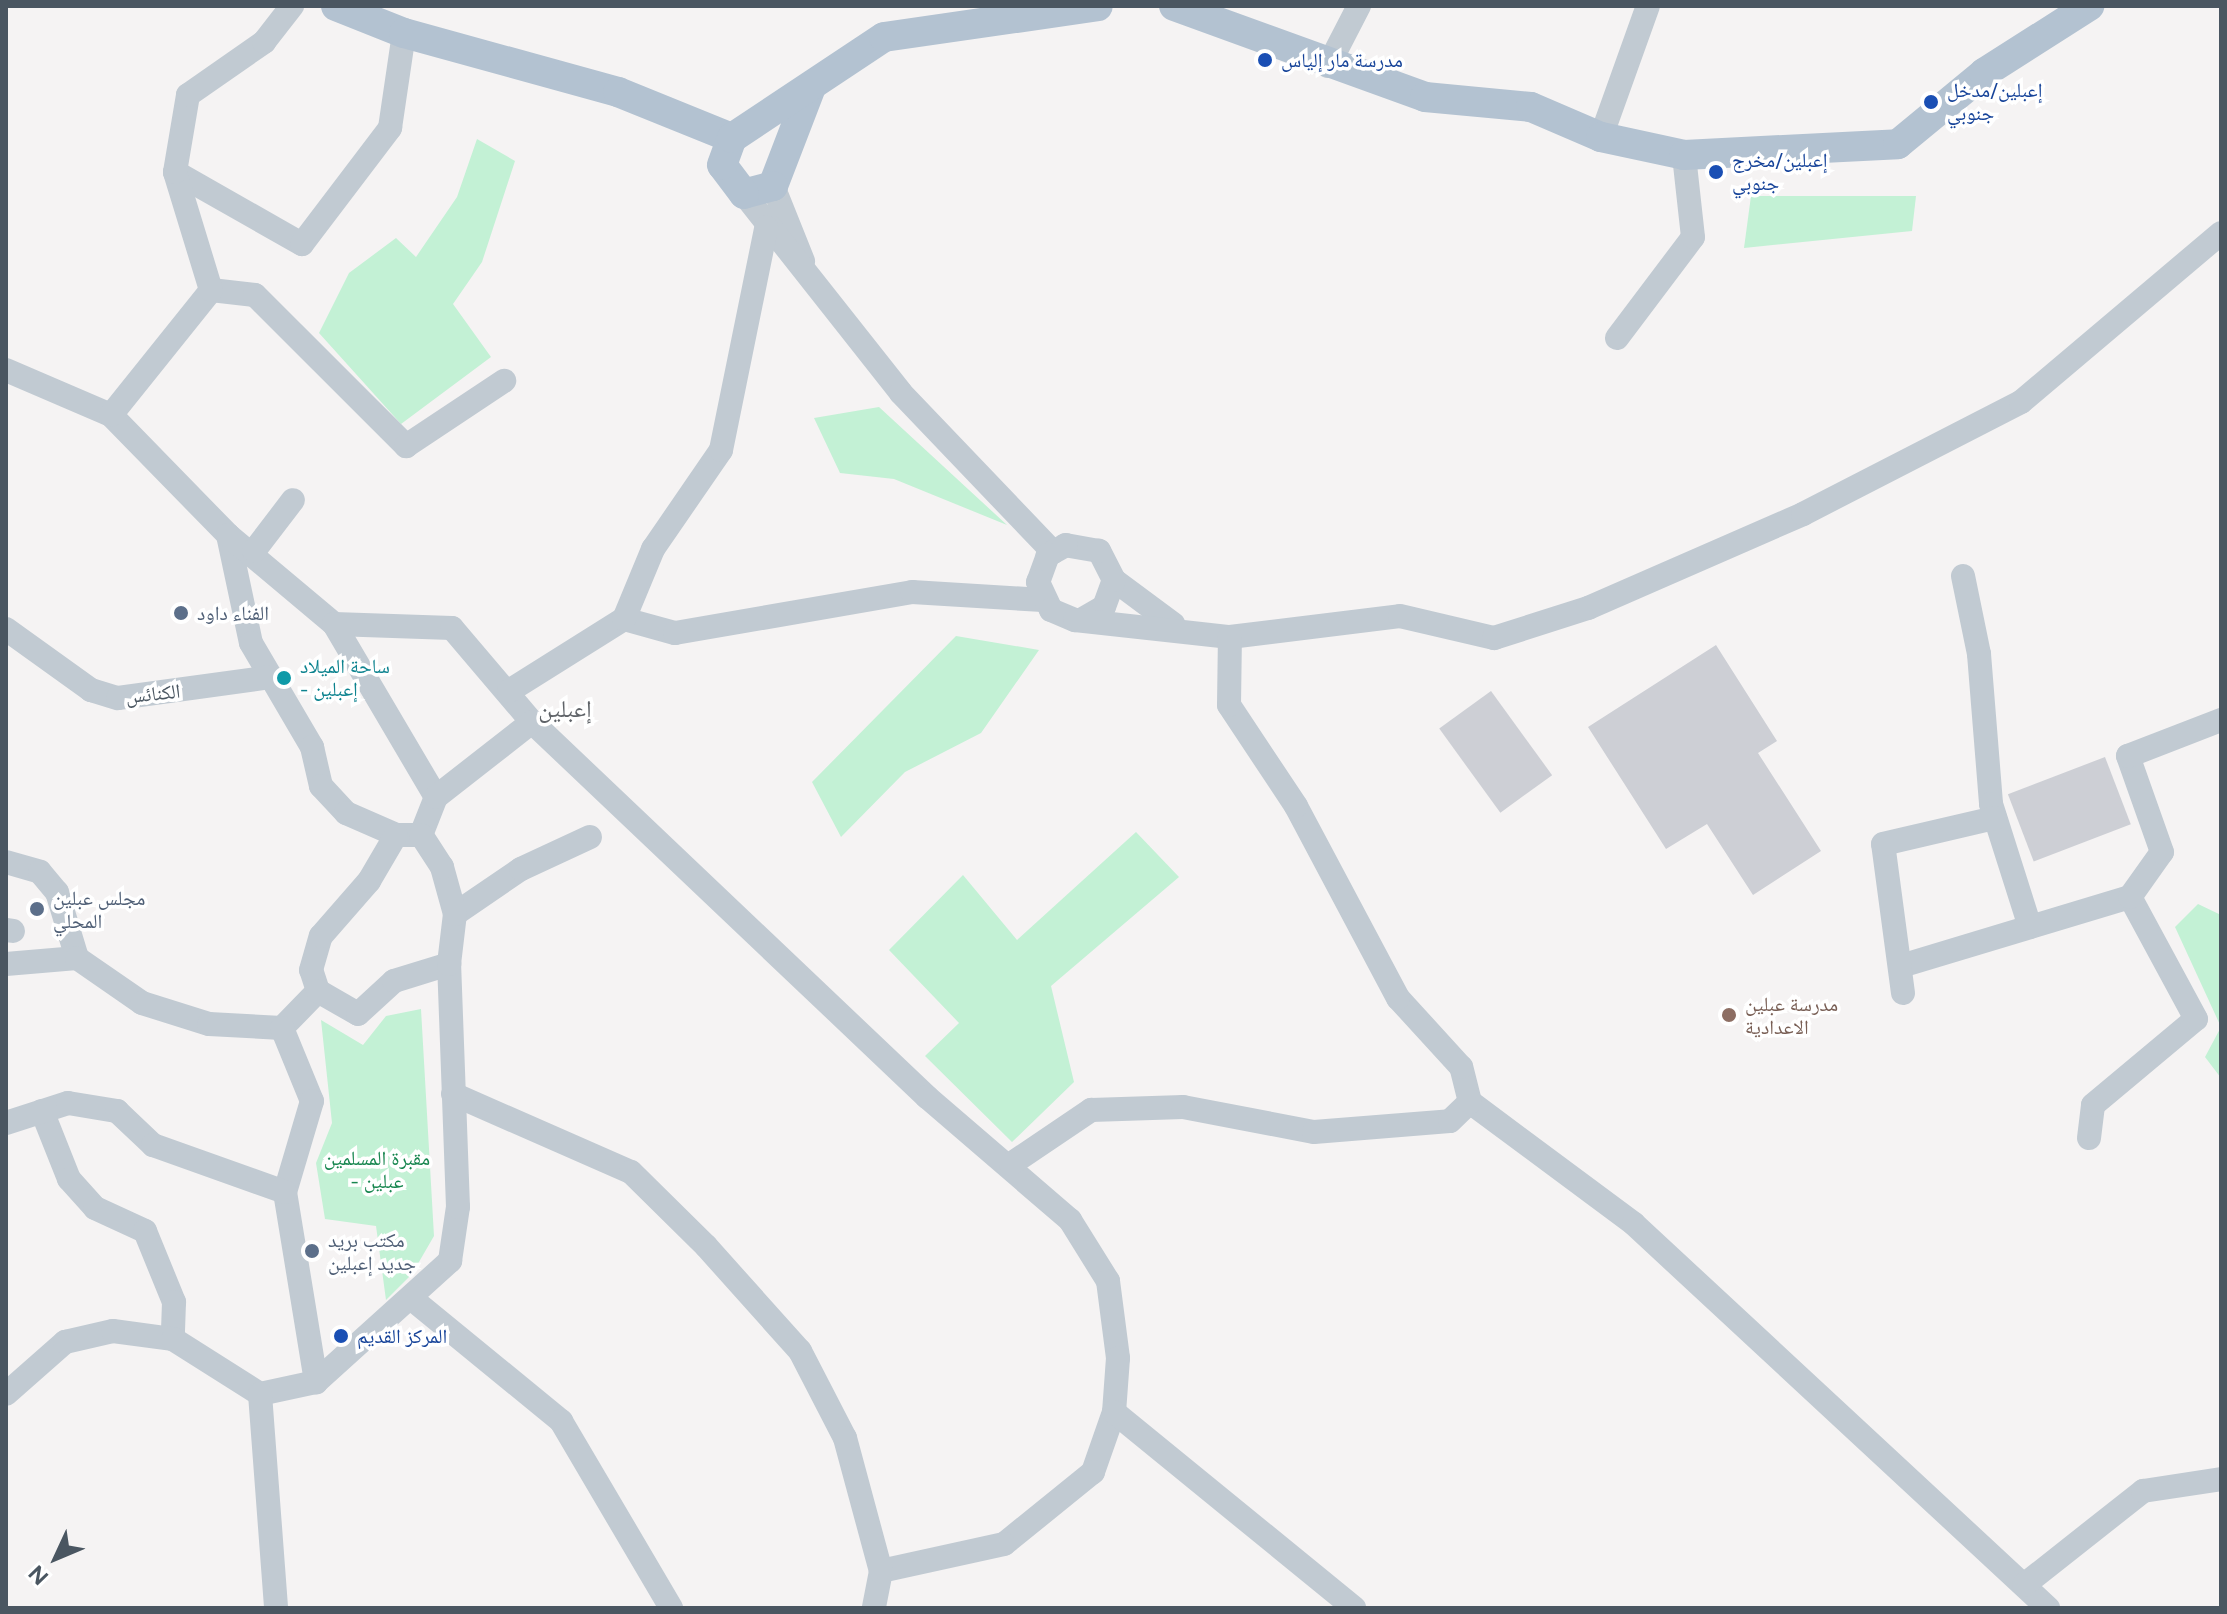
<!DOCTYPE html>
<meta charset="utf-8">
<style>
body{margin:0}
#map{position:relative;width:2227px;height:1614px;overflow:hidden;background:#f5f3f3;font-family:Figtree,"Noto Naskh Arabic",sans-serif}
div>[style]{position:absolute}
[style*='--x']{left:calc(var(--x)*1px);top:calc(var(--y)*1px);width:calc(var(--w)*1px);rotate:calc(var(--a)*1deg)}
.green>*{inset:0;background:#c3f1d5}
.building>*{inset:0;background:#cdcfd5;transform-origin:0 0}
.minor>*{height:24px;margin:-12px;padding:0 12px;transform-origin:12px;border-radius:12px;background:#c1cad2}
.major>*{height:30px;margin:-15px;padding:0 15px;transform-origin:15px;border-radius:15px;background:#b3c2d1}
.dots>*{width:22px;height:22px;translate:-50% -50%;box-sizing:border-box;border:4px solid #fff;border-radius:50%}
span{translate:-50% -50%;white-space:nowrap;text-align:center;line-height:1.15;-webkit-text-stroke:7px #fff;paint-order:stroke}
.transit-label{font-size:20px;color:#164399}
.left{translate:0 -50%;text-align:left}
.service-label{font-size:20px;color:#4e5e75}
.culture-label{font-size:20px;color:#0d838f}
.street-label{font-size:20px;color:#4a5661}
.education-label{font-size:20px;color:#785e54}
.park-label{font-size:20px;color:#17864f}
.quarter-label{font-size:24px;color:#5f6368}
.frame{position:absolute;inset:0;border:8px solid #4a5661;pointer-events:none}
.north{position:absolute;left:16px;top:1518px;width:80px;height:80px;-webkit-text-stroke:6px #fff;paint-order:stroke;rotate:226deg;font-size:22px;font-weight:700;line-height:32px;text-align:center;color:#4a5661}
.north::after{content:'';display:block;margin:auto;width:28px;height:36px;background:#4a5661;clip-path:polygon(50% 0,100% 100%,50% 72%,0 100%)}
</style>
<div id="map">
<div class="green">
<i style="clip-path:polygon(477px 139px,515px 161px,482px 262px,453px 304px,491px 357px,401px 424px,319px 333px,349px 273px,396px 238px,416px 257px,457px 197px)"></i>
<i style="clip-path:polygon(1751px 196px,1916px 196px,1912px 231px,1744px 248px)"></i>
<i style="clip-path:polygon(879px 407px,1007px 525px,894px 479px,840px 473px,814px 418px)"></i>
<i style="clip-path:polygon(956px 636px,1039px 650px,981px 733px,905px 772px,841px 837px,812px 782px)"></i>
<i style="clip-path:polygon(1136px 832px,1179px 877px,1051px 986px,1074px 1082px,1012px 1142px,925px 1056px,959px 1023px,889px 950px,963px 875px,1017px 940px)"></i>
<i style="clip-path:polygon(2198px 904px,2221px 915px,2221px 1078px,2205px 1057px,2221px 1027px,2175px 927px)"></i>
<i style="clip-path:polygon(421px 1009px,434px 1236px,412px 1274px,386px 1300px,376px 1226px,325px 1219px,316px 1163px,332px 1123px,321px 1020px,363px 1045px,386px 1016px)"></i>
</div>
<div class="building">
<i style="clip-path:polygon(1716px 645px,1777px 741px,1758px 753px,1821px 851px,1753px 895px,1707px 824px,1666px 849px,1588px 727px)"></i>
<i style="left:1491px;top:691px;width:104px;height:64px;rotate:54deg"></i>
<i style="left:2105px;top:757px;width:72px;height:104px;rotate:69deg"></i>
</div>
<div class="minor">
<i style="--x:1328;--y:66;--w:68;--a:-62.7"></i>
<i style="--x:1601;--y:137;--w:139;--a:-70.3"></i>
<i style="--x:175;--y:172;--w:146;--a:29.6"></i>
<i style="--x:302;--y:244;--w:146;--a:-52.8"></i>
<i style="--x:390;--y:128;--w:96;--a:-81.6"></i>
<i style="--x:773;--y:186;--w:81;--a:68.2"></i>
<i style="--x:744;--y:194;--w:253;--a:51.7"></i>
<i style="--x:901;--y:393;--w:220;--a:46.3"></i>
<i style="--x:211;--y:290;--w:44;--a:6.5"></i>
<i style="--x:255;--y:295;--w:214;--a:45"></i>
<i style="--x:406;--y:446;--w:118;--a:-33.6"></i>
<i style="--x:1617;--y:338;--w:126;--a:-53"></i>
<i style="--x:1693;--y:237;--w:82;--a:-96.3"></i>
<i style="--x:6;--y:370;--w:114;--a:23.2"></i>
<i style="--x:111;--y:415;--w:168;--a:45.7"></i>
<i style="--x:228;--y:535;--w:110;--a:78"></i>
<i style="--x:251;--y:643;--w:121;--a:59.6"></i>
<i style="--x:312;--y:747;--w:40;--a:77"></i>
<i style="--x:321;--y:786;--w:37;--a:47"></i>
<i style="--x:346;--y:813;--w:55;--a:23.7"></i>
<i style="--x:396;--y:835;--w:25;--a:0"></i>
<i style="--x:111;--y:415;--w:160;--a:-51.3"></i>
<i style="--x:211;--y:290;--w:123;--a:-107"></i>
<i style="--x:175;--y:172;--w:78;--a:-80.4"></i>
<i style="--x:188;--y:95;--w:93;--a:-34.9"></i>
<i style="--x:264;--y:42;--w:46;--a:-52.1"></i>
<i style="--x:228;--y:535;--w:138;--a:40"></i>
<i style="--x:334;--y:624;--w:118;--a:1.9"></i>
<i style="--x:452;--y:628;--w:123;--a:49.6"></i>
<i style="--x:532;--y:722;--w:545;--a:43.51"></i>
<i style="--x:927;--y:1097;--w:189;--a:40.7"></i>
<i style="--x:1070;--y:1220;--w:72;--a:58.1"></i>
<i style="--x:1108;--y:1281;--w:78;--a:82.6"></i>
<i style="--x:1118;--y:1358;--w:54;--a:94.2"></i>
<i style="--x:1114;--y:1412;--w:64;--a:109.3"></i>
<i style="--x:1093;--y:1472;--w:114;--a:141"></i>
<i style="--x:1004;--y:1544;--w:126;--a:167.6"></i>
<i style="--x:881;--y:1571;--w:38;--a:101"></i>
<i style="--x:254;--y:551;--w:64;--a:-52.6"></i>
<i style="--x:1963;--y:576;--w:80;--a:78.4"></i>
<i style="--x:1979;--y:654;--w:150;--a:85.4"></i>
<i style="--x:1991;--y:804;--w:129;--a:72.4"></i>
<i style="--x:1114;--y:580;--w:74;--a:36.7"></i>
<i style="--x:624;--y:619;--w:53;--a:15.4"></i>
<i style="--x:675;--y:633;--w:241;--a:-9.8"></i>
<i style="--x:912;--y:592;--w:131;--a:3.5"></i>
<i style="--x:1083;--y:619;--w:24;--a:-30"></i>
<i style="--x:1104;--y:607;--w:29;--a:-70"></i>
<i style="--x:1114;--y:580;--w:33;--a:-117"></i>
<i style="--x:1099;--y:551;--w:34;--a:-170"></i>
<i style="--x:1066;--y:545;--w:21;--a:151"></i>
<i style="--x:1048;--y:555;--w:29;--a:110"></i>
<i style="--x:1038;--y:582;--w:31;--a:65"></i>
<i style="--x:1051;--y:610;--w:26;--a:23"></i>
<i style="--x:1075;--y:620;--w:156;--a:6.3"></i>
<i style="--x:1230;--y:637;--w:171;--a:-7"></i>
<i style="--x:1400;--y:616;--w:97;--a:13.2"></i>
<i style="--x:1494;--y:638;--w:99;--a:-17.7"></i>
<i style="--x:1588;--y:608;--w:235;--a:-23.6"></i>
<i style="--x:1803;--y:514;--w:245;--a:-27.2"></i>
<i style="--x:2021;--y:402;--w:262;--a:-40.2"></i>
<i style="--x:334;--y:624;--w:201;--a:59.5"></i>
<i style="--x:6;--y:629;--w:105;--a:35.7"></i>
<i style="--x:91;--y:690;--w:28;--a:17"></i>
<i style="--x:118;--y:698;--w:155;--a:-7.8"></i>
<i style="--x:509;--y:691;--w:136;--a:-32.1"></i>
<i style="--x:624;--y:619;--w:76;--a:-67.5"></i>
<i style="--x:653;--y:549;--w:120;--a:-55.5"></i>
<i style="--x:721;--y:450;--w:227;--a:-78.5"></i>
<i style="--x:421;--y:835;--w:41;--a:-68.5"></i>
<i style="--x:436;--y:797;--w:122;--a:-38"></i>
<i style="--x:6;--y:862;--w:35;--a:16"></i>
<i style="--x:40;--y:872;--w:26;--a:50"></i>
<i style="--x:57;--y:892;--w:69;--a:73.1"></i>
<i style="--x:455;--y:914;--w:80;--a:-34.3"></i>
<i style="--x:521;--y:869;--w:76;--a:-24.9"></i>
<i style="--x:6;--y:930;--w:7;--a:8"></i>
<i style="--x:6;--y:964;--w:71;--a:-4.8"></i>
<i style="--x:77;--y:958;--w:79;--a:34.7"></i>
<i style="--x:142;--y:1003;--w:70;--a:17.4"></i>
<i style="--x:209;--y:1024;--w:73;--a:3.1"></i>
<i style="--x:282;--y:1028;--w:52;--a:-45.8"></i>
<i style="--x:318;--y:991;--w:22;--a:-108"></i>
<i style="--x:311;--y:970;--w:35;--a:-74"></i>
<i style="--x:321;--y:936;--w:73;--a:-48.9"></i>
<i style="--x:369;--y:881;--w:53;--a:-59.6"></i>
<i style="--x:1901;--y:966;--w:239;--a:-16.8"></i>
<i style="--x:318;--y:991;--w:46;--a:29.9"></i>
<i style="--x:358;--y:1014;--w:49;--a:-42.5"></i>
<i style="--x:394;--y:981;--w:58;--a:-17.2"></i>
<i style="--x:1903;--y:993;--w:150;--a:-97.6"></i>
<i style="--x:1883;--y:844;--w:115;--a:-13.1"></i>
<i style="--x:282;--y:1028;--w:79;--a:67.7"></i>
<i style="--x:312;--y:1101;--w:95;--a:106.5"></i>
<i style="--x:285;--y:1192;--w:193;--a:80.7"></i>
<i style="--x:453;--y:1094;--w:194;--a:23.7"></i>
<i style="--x:631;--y:1172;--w:105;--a:44.6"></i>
<i style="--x:706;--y:1246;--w:141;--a:48.2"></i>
<i style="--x:800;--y:1351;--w:98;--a:62.7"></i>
<i style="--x:845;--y:1438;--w:138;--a:74.9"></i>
<i style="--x:1470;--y:1102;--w:204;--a:36.6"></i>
<i style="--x:1634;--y:1224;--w:565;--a:42.85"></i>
<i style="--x:42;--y:1111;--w:73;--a:68.3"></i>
<i style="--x:69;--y:1179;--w:39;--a:48"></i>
<i style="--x:95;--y:1208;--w:55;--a:24.7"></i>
<i style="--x:145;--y:1231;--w:77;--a:67.8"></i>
<i style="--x:174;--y:1302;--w:37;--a:92"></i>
<i style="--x:6;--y:1123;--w:65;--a:-17.9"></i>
<i style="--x:68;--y:1103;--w:50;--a:9.3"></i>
<i style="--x:117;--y:1111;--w:50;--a:43.4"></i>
<i style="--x:153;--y:1145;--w:140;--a:19.6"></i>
<i style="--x:2089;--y:1138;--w:33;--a:-83"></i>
<i style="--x:2093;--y:1105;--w:134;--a:-39.9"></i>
<i style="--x:2196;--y:1019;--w:139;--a:-118.4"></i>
<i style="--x:2130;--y:897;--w:55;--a:-54.6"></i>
<i style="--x:2162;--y:852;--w:102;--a:-109.5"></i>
<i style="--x:2128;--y:756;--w:100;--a:-21.2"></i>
<i style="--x:1011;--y:1164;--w:97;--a:-34"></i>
<i style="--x:1091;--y:1110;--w:92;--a:-1.9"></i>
<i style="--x:1183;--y:1107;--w:133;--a:10.8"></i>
<i style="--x:1314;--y:1132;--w:136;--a:-4.6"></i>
<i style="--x:1450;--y:1121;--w:28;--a:-44"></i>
<i style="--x:1470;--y:1102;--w:36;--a:-104"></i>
<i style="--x:1461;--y:1067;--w:93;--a:-132.4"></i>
<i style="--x:1398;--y:998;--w:217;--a:-118"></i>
<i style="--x:1296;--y:806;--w:121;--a:-123.6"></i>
<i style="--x:1229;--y:705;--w:68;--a:-89.2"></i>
<i style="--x:412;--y:1299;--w:193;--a:39.3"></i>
<i style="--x:561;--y:1421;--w:217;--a:59.5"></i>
<i style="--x:6;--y:1394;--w:79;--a:-41.4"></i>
<i style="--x:65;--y:1342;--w:49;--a:-12.9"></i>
<i style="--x:113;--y:1331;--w:61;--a:7.6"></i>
<i style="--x:173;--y:1339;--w:103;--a:32.3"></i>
<i style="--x:260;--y:1394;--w:57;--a:-12.1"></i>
<i style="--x:316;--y:1382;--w:181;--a:-42.1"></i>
<i style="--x:450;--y:1261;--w:55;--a:-81.6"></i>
<i style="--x:458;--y:1207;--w:243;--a:-92.1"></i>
<i style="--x:449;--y:964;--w:50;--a:-83.2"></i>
<i style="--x:455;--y:914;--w:49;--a:-105.5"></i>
<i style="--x:442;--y:867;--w:38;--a:-123"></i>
<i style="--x:260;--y:1394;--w:215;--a:85.7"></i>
<i style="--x:1114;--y:1412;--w:310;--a:39.2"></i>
<i style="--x:2024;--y:1585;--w:152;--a:-38.3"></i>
<i style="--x:2143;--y:1491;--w:79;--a:-8.7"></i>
</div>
<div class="major">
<i style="--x:336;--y:6;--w:73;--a:21.7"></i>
<i style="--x:404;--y:33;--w:222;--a:15.4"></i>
<i style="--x:618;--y:92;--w:123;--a:22"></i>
<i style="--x:1174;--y:6;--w:267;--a:19.9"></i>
<i style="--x:1425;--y:97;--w:106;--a:5.4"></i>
<i style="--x:1531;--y:107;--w:76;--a:23.2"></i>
<i style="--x:1601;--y:137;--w:85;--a:12.2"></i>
<i style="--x:1684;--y:155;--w:214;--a:-2.9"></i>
<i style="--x:1898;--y:144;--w:112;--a:-39.5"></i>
<i style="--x:1984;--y:73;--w:125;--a:-32.5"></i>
<i style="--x:811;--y:87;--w:106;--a:111"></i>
<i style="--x:773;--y:186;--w:30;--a:165"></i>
<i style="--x:744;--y:194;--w:36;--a:-127"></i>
<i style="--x:722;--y:165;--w:29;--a:-70"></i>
<i style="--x:732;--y:138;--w:182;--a:-33.6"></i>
<i style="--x:884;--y:37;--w:216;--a:-8.2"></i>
</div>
<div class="dots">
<i style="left:1265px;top:60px;background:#1a4fb4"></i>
<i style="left:1931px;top:102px;background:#1a4fb4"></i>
<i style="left:1716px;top:172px;background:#1a4fb4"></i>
<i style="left:181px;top:613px;background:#5c6f8a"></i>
<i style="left:284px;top:678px;background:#0f9aa8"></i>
<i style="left:37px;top:909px;background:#5c6f8a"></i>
<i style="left:1729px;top:1015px;background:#8d6e63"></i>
<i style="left:312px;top:1251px;background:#5c6f8a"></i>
<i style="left:341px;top:1336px;background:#1a4fb4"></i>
</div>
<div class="transit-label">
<span class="left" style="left:1281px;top:60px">مدرسة مار إلياس</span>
<span class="left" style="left:1947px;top:102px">إعبلين/مدخل<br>جنوبي</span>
<span class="left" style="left:1732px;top:172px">إعبلين/مخرج<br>جنوبي</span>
<span class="left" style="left:357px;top:1336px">المركز القديم</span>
</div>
<div class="service-label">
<span class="left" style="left:197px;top:613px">الفناء داود</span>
<span class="left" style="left:53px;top:910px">مجلس عبلين<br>المحلي</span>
<span class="left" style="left:328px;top:1252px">مكتب بريد<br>جديد إعبلين</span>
</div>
<div class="culture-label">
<span class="left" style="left:300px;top:678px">ساحة الميلاد<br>- إعبلين</span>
</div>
<div class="street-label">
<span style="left:153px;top:694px;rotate:-6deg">الكنائس</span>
</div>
<div class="education-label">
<span class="left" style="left:1745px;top:1016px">مدرسة عبلين<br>الاعدادية</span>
</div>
<div class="park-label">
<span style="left:377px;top:1170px">مقبرة المسلمين<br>- عبلين</span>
</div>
<div class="quarter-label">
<span style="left:565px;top:709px">إعبلين</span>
</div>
<div class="frame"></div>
<div class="north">N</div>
</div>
